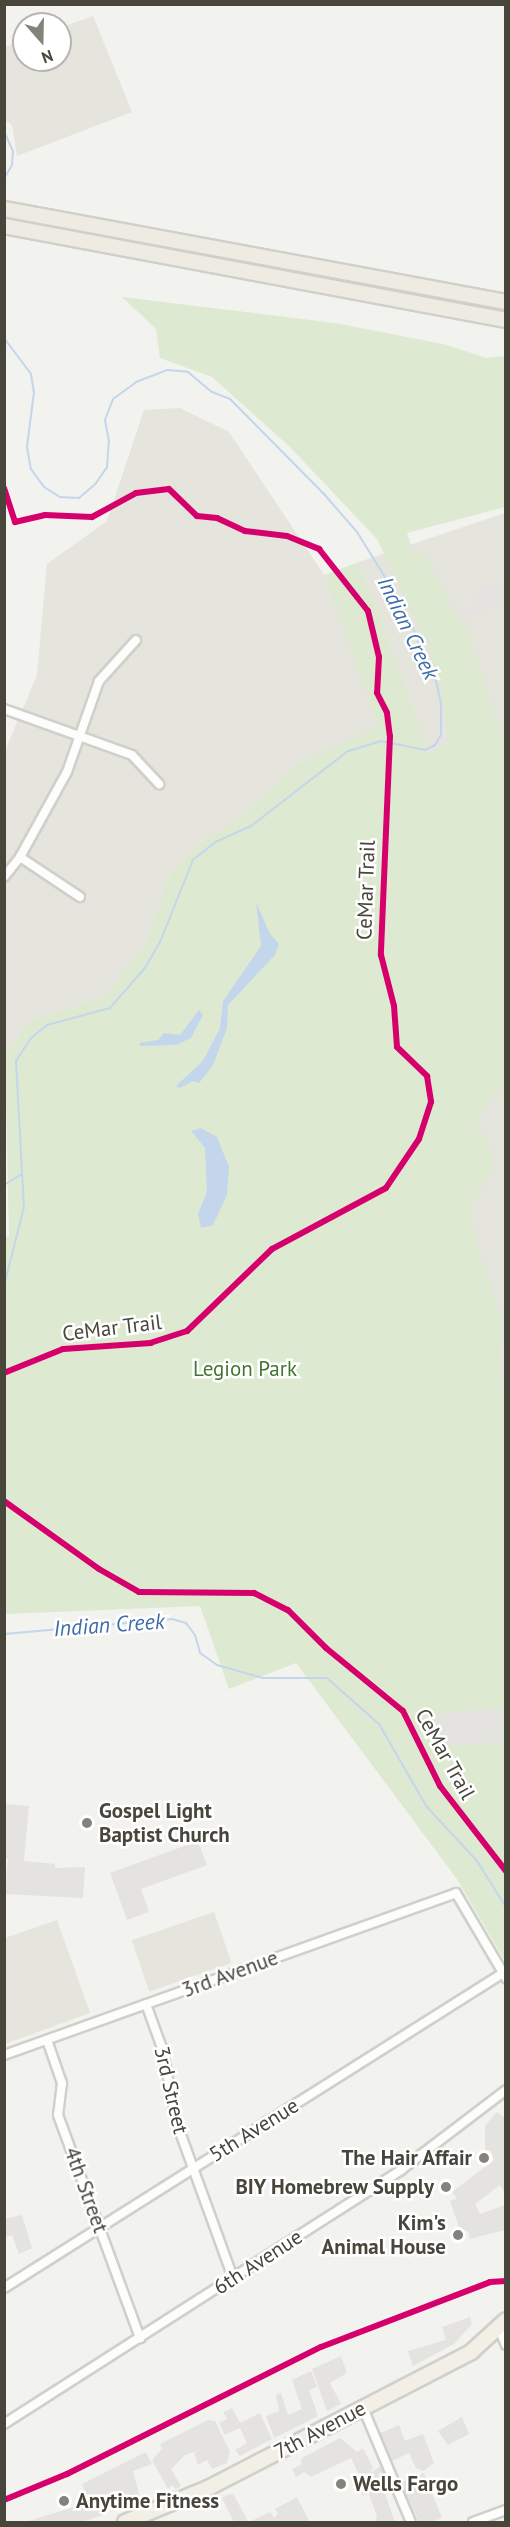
<!DOCTYPE html>
<style>
body{margin:0}
#map{position:relative;width:510px;height:2527px;overflow:hidden;background:#f2f2ee;font-family:"PT Sans",sans-serif}
div>[style]{position:absolute}
[style*='--x']{left:calc(var(--x)*1px);top:calc(var(--y)*1px);width:calc(var(--w)*1px);rotate:calc(var(--a)*1deg)}
.residential>*{inset:0;background:#e5e4dd;transform-origin:0 0}
.green>*{inset:0;background:#ddead1}
.parking>*{inset:0;background:#e4e3df}
.water>*{inset:0;background:#c3d6eb}
.stream>*{height:2px;margin:-1px;padding:0 1px;transform-origin:1px;border-radius:1px;background:#c3d6eb}
.roads{filter:drop-shadow(2px 0 #d0d0cb) drop-shadow(-2px 0 #d0d0cb) drop-shadow(0 2px #d0d0cb) drop-shadow(0 -2px #d0d0cb)}
.minor>*{height:8px;margin:-4px;padding:0 4px;transform-origin:4px;border-radius:4px;background:#fdfdfc}
.primary>*{height:14px;margin:-7px;padding:0 7px;transform-origin:7px;border-radius:7px;background:#f1efe6}
.trunk>*{height:14px;margin:-7px;padding:0 7px;transform-origin:7px;border-radius:7px;background:#eeece2}
.cycleway>*{height:6px;margin:-3px;padding:0 3px;transform-origin:3px;border-radius:3px;background:#d6006c}
.dots>*{width:16px;height:16px;translate:-50% -50%;box-sizing:border-box;border:3px solid #fff;border-radius:50%}
span{translate:-50% -50%;white-space:nowrap;text-align:center;line-height:1.15;-webkit-text-stroke:5px #fff;paint-order:stroke}
.street-label{font-size:21px;color:#48453a}
.park-label{font-size:21px;color:#427532}
.poi-label{font-size:21px;color:#48453a;font-weight:700}
.left{translate:0 -50%;text-align:left}
.right{translate:-100% -50%;text-align:right}
.water-label{font-size:22px;color:#3d6daa;font-style:italic}
.frame{position:absolute;inset:0;border:6px solid #48453a;pointer-events:none}
.north{position:absolute;left:12px;top:12px;width:60px;height:60px;box-sizing:border-box;background:#fff;border:2px solid #b6b5b0;border-radius:50%;rotate:160deg;font-size:16px;font-weight:700;line-height:24px;text-align:center;color:#48453a}
.north::after{content:'';display:block;margin:auto;width:21px;height:27px;background:#848279;clip-path:polygon(50% 0,100% 100%,50% 72%,0 100%)}
</style>
<div id="map">
<div class="residential">
<i style="clip-path:polygon(93px 16px,132px 112px,17px 156px,12px 125px,5px 120px,5px 47px,24px 40px,24px 60px,60px 60px,60px 28px)"></i>
<i style="clip-path:polygon(180px 408px,229px 432px,324px 575px,380px 726px,298px 764px,236px 821px,199px 843px,169px 876px,145px 945px,104px 996px,28px 1022px,5px 1054px,5px 751px,37px 675px,47px 564px,107px 521px,144px 410px)"></i>
<i style="clip-path:polygon(505px 513px,505px 904px,489px 910px,359px 562px)"></i>
<i style="clip-path:polygon(505px 1071px,505px 1403px,457px 1233px,443px 1168px)"></i>
<i style="left:214px;top:1912px;width:54px;height:87px;rotate:71deg"></i>
<i style="clip-path:polygon(57px 1920px,90px 2013px,5px 2044px,5px 1938px)"></i>
</div>
<div class="green">
<i style="clip-path:polygon(122px 297px,335px 323px,443px 344px,487px 358px,505px 356px,505px 507px,407px 533px,413px 552px,427px 557px,459px 621px,468px 629px,505px 744px,505px 1085px,483px 1110px,477px 1125px,488px 1140px,494px 1167px,472px 1205px,475px 1240px,501px 1318px,499px 1378px,506px 1403px,505px 1961px,457px 1879px,296px 1663px,229px 1689px,200px 1606px,5px 1614px,4px 1238px,9px 1236px,5px 1054px,28px 1022px,104px 996px,145px 945px,169px 876px,199px 843px,236px 821px,298px 764px,379px 726px,324px 575px,359px 562px,431px 754px,450px 742px,431px 653px,377px 539px,289px 446px,212px 377px,160px 358px,156px 329px)"></i>
</div>
<div class="parking">
<i style="clip-path:polygon(502px 581px,505px 603px,462px 620px,459px 612px,478px 605px,473px 592px)"></i>
<i style="clip-path:polygon(505px 1708px,503px 1742px,435px 1747px,438px 1741px,427px 1734px,428px 1725px,438px 1719px,439px 1713px)"></i>
<i style="clip-path:polygon(5px 1804px,29px 1806px,24px 1861px,55px 1864px,55px 1868px,85px 1867px,83px 1898px,5px 1894px,8px 1859px,5px 1858px)"></i>
<i style="clip-path:polygon(198px 1841px,207px 1865px,141px 1889px,149px 1912px,127px 1920px,110px 1873px)"></i>
<i style="clip-path:polygon(497px 2112px,505px 2118px,505px 2193px,500px 2185px,475px 2204px,480px 2214px,505px 2205px,505px 2230px,470px 2239px,468px 2231px,461px 2233px,450px 2201px,457px 2199px,452px 2192px,494px 2160px,491px 2151px,485px 2150px,485px 2126px)"></i>
<i style="clip-path:polygon(22px 2215px,32px 2248px,19px 2254px,12px 2235px,5px 2237px,5px 2219px)"></i>
<i style="clip-path:polygon(470px 2317px,472px 2324px,454px 2344px,413px 2366px,408px 2351px,446px 2340px,442px 2327px)"></i>
<i style="clip-path:polygon(341px 2356px,347px 2373px,330px 2383px,341px 2404px,327px 2411px,312px 2369px)"></i>
<i style="clip-path:polygon(311px 2371px,317px 2387px,309px 2390px,318px 2416px,274px 2438px,266px 2416px,279px 2411px,276px 2395px,281px 2393px,288px 2415px,302px 2409px,292px 2380px)"></i>
<i style="clip-path:polygon(232px 2408px,240px 2423px,260px 2413px,272px 2439px,240px 2456px,235px 2450px,247px 2443px,240px 2428px,225px 2435px,219px 2423px,227px 2419px,223px 2412px)"></i>
<i style="clip-path:polygon(462px 2417px,469px 2434px,448px 2445px,438px 2431px)"></i>
<i style="clip-path:polygon(208px 2420px,215px 2421px,230px 2452px,227px 2463px,212px 2469px,207px 2460px,198px 2465px,194px 2453px,199px 2450px,185px 2455px,171px 2469px,181px 2486px,176px 2489px,172px 2485px,168px 2489px,152px 2460px,162px 2449px,160px 2444px)"></i>
<i style="clip-path:polygon(399px 2425px,405px 2441px,423px 2434px,434px 2463px,423px 2471px,416px 2468px,409px 2453px,390px 2462px,378px 2434px)"></i>
<i style="clip-path:polygon(340px 2438px,357px 2452px,363px 2448px,373px 2468px,368px 2474px,381px 2466px,388px 2484px,381px 2483px,375px 2490px,384px 2491px,395px 2522px,375px 2522px,377px 2517px,369px 2494px,362px 2495px,355px 2481px,360px 2477px,351px 2458px,311px 2477px,304px 2472px,296px 2477px,292px 2469px,301px 2465px,302px 2458px)"></i>
<i style="clip-path:polygon(146px 2452px,152px 2464px,133px 2471px,141px 2501px,113px 2511px,107px 2506px,103px 2508px,105px 2514px,82px 2522px,25px 2522px,88px 2503px,82px 2484px)"></i>
<i style="clip-path:polygon(424px 2473px,442px 2518px,430px 2522px,419px 2522px,401px 2482px)"></i>
<i style="clip-path:polygon(229px 2494px,234px 2495px,248px 2522px,234px 2522px,222px 2498px)"></i>
<i style="clip-path:polygon(297px 2497px,309px 2521px,249px 2522px,270px 2512px,274px 2518px,278px 2514px,275px 2509px)"></i>
</div>
<div class="water">
<i style="clip-path:polygon(256px 902px,270px 934px,279px 944px,275px 955px,228px 1005px,227px 1028px,213px 1065px,199px 1083px,193px 1081px,180px 1088px,176px 1086px,203px 1061px,220px 1028px,223px 1001px,261px 946px)"></i>
<i style="clip-path:polygon(199px 1010px,203px 1015px,191px 1038px,176px 1045px,140px 1046px,139px 1043px,158px 1040px,164px 1033px,180px 1035px)"></i>
<i style="clip-path:polygon(201px 1128px,217px 1137px,229px 1167px,227px 1195px,213px 1225px,201px 1228px,198px 1214px,207px 1192px,205px 1148px,191px 1131px)"></i>
</div>
<div class="stream">
<i style="--x:4;--y:131;--w:22;--a:66"></i>
<i style="--x:13;--y:151;--w:14;--a:94"></i>
<i style="--x:12;--y:165;--w:16;--a:120"></i>
<i style="--x:4;--y:338;--w:45;--a:53.1"></i>
<i style="--x:31;--y:374;--w:18;--a:81"></i>
<i style="--x:34;--y:392;--w:55;--a:97.3"></i>
<i style="--x:27;--y:447;--w:22;--a:80"></i>
<i style="--x:31;--y:469;--w:22;--a:54"></i>
<i style="--x:44;--y:487;--w:19;--a:32"></i>
<i style="--x:60;--y:497;--w:19;--a:3"></i>
<i style="--x:79;--y:498;--w:23;--a:-41"></i>
<i style="--x:96;--y:483;--w:19;--a:-55"></i>
<i style="--x:107;--y:467;--w:26;--a:-86"></i>
<i style="--x:109;--y:441;--w:21;--a:-101"></i>
<i style="--x:105;--y:420;--w:22;--a:-69"></i>
<i style="--x:113;--y:399;--w:29;--a:-36"></i>
<i style="--x:136;--y:382;--w:33;--a:-21"></i>
<i style="--x:167;--y:370;--w:21;--a:5"></i>
<i style="--x:188;--y:372;--w:31;--a:40"></i>
<i style="--x:212;--y:392;--w:19;--a:21"></i>
<i style="--x:230;--y:399;--w:134;--a:45.3"></i>
<i style="--x:324;--y:494;--w:50;--a:49"></i>
<i style="--x:357;--y:532;--w:44;--a:58.1"></i>
<i style="--x:380;--y:569;--w:49;--a:59.2"></i>
<i style="--x:405;--y:611;--w:72;--a:65.6"></i>
<i style="--x:435;--y:677;--w:28;--a:77"></i>
<i style="--x:441;--y:704;--w:31;--a:90"></i>
<i style="--x:441;--y:735;--w:12;--a:121"></i>
<i style="--x:435;--y:745;--w:11;--a:153"></i>
<i style="--x:425;--y:750;--w:45;--a:-168.4"></i>
<i style="--x:381;--y:741;--w:34;--a:163"></i>
<i style="--x:348;--y:751;--w:123;--a:142.3"></i>
<i style="--x:251;--y:826;--w:37;--a:156"></i>
<i style="--x:217;--y:841;--w:31;--a:142"></i>
<i style="--x:193;--y:860;--w:88;--a:111.9"></i>
<i style="--x:160;--y:942;--w:30;--a:120"></i>
<i style="--x:145;--y:968;--w:53;--a:131.2"></i>
<i style="--x:110;--y:1008;--w:65;--a:164.9"></i>
<i style="--x:47;--y:1025;--w:21;--a:141"></i>
<i style="--x:31;--y:1038;--w:27;--a:123"></i>
<i style="--x:16;--y:1061;--w:146;--a:86.9"></i>
<i style="--x:24;--y:1207;--w:81;--a:104.2"></i>
<i style="--x:4;--y:1185;--w:21;--a:-31"></i>
<i style="--x:4;--y:1634;--w:169;--a:-5.1"></i>
<i style="--x:172;--y:1619;--w:15;--a:16"></i>
<i style="--x:186;--y:1623;--w:15;--a:53"></i>
<i style="--x:195;--y:1635;--w:19;--a:74"></i>
<i style="--x:200;--y:1653;--w:21;--a:35"></i>
<i style="--x:217;--y:1665;--w:48;--a:15.8"></i>
<i style="--x:263;--y:1678;--w:64;--a:0"></i>
<i style="--x:327;--y:1678;--w:69;--a:41.5"></i>
<i style="--x:379;--y:1724;--w:96;--a:60"></i>
<i style="--x:427;--y:1807;--w:74;--a:47.2"></i>
<i style="--x:477;--y:1861;--w:54;--a:57.8"></i>
</div>
<div class="roads">
<div class="minor">
<i style="--x:4;--y:709;--w:136;--a:19.8"></i>
<i style="--x:132;--y:755;--w:40;--a:47"></i>
<i style="--x:20;--y:857;--w:72;--a:33.7"></i>
<i style="--x:4;--y:877;--w:26;--a:-51"></i>
<i style="--x:20;--y:857;--w:97;--a:-61.1"></i>
<i style="--x:67;--y:772;--w:96;--a:-70.6"></i>
<i style="--x:99;--y:681;--w:55;--a:-47.9"></i>
<i style="--x:146;--y:2004;--w:47;--a:70"></i>
<i style="--x:162;--y:2048;--w:77;--a:78.8"></i>
<i style="--x:177;--y:2124;--w:164;--a:70"></i>
<i style="--x:47;--y:2040;--w:46;--a:70.8"></i>
<i style="--x:62;--y:2083;--w:32;--a:97"></i>
<i style="--x:58;--y:2115;--w:238;--a:69.8"></i>
<i style="--x:4;--y:2055;--w:480;--a:-19.7"></i>
<i style="--x:456;--y:1893;--w:99;--a:59.5"></i>
<i style="--x:4;--y:2288;--w:590;--a:-32.26"></i>
<i style="--x:499;--y:2328;--w:18;--a:68"></i>
<i style="--x:363;--y:2408;--w:124;--a:67.2"></i>
<i style="--x:4;--y:2424;--w:471;--a:-32.6"></i>
<i style="--x:401;--y:2170;--w:132;--a:-37.3"></i>
<i style="--x:473;--y:2522;--w:35;--a:-20"></i>
</div>
<div class="primary">
<i style="--x:125;--y:2522;--w:90;--a:-22.3"></i>
<i style="--x:208;--y:2488;--w:296;--a:-27.3"></i>
<i style="--x:471;--y:2352;--w:47;--a:-42.4"></i>
</div>
<div class="trunk">
<i style="--x:4;--y:209;--w:511;--a:10.5"></i>
<i style="--x:4;--y:226;--w:511;--a:10.61"></i>
</div>
</div>
<div class="cycleway">
<i style="--x:4;--y:488;--w:36;--a:72"></i>
<i style="--x:15;--y:522;--w:31;--a:-13"></i>
<i style="--x:45;--y:515;--w:47;--a:2.4"></i>
<i style="--x:92;--y:517;--w:50;--a:-28.6"></i>
<i style="--x:136;--y:493;--w:33;--a:-7"></i>
<i style="--x:169;--y:489;--w:39;--a:44"></i>
<i style="--x:197;--y:516;--w:20;--a:6"></i>
<i style="--x:217;--y:518;--w:31;--a:25"></i>
<i style="--x:245;--y:531;--w:42;--a:6.8"></i>
<i style="--x:287;--y:536;--w:35;--a:22"></i>
<i style="--x:319;--y:549;--w:79;--a:51.7"></i>
<i style="--x:368;--y:611;--w:47;--a:76.6"></i>
<i style="--x:379;--y:657;--w:36;--a:93"></i>
<i style="--x:377;--y:693;--w:22;--a:63"></i>
<i style="--x:387;--y:713;--w:23;--a:83"></i>
<i style="--x:390;--y:736;--w:219;--a:92.4"></i>
<i style="--x:381;--y:955;--w:53;--a:75.7"></i>
<i style="--x:394;--y:1006;--w:41;--a:85.8"></i>
<i style="--x:397;--y:1047;--w:42;--a:44"></i>
<i style="--x:427;--y:1076;--w:26;--a:81"></i>
<i style="--x:431;--y:1102;--w:39;--a:108"></i>
<i style="--x:419;--y:1139;--w:59;--a:124"></i>
<i style="--x:386;--y:1188;--w:129;--a:151.8"></i>
<i style="--x:272;--y:1249;--w:118;--a:136"></i>
<i style="--x:187;--y:1331;--w:38;--a:162"></i>
<i style="--x:151;--y:1343;--w:88;--a:176.1"></i>
<i style="--x:63;--y:1349;--w:64;--a:157.9"></i>
<i style="--x:4;--y:1501;--w:117;--a:35.6"></i>
<i style="--x:99;--y:1569;--w:46;--a:29.9"></i>
<i style="--x:139;--y:1592;--w:115;--a:0.5"></i>
<i style="--x:254;--y:1593;--w:38;--a:27"></i>
<i style="--x:288;--y:1610;--w:54;--a:45"></i>
<i style="--x:326;--y:1648;--w:99;--a:39.3"></i>
<i style="--x:403;--y:1711;--w:84;--a:63.7"></i>
<i style="--x:440;--y:1786;--w:108;--a:52.2"></i>
<i style="--x:4;--y:2500;--w:68;--a:-22.4"></i>
<i style="--x:67;--y:2474;--w:284;--a:-26.6"></i>
<i style="--x:321;--y:2347;--w:181;--a:-21"></i>
<i style="--x:490;--y:2282;--w:16;--a:-4"></i>
</div>
<div class="dots">
<i style="left:87px;top:1823px;background:#848279"></i>
<i style="left:484px;top:2158px;background:#848279"></i>
<i style="left:446px;top:2187px;background:#848279"></i>
<i style="left:458px;top:2235px;background:#848279"></i>
<i style="left:341px;top:2484px;background:#848279"></i>
<i style="left:64px;top:2501px;background:#848279"></i>
</div>
<div class="street-label">
<span style="left:366px;top:890px;rotate:-88deg">CeMar Trail</span>
<span style="left:112px;top:1328px;rotate:-7deg">CeMar Trail</span>
<span style="left:445px;top:1754px;rotate:61deg">CeMar Trail</span>
<span style="left:230px;top:1974px;rotate:-20deg">3rd Avenue</span>
<span style="left:171px;top:2090px;rotate:77deg">3rd Street</span>
<span style="left:254px;top:2130px;rotate:-32deg">5th Avenue</span>
<span style="left:86px;top:2190px;rotate:70deg">4th Street</span>
<span style="left:258px;top:2262px;rotate:-33deg">6th Avenue</span>
<span style="left:320px;top:2430px;rotate:-28deg">7th Avenue</span>
</div>
<div class="park-label">
<span style="left:245px;top:1369px">Legion Park</span>
</div>
<div class="poi-label">
<span class="left" style="left:99px;top:1823px">Gospel Light<br>Baptist Church</span>
<span class="right" style="left:472px;top:2158px">The Hair Affair</span>
<span class="right" style="left:434px;top:2187px">BIY Homebrew Supply</span>
<span class="right" style="left:446px;top:2235px">Kim's<br>Animal House</span>
<span class="left" style="left:353px;top:2484px">Wells Fargo</span>
<span class="left" style="left:76px;top:2501px">Anytime Fitness</span>
</div>
<div class="water-label">
<span style="left:408px;top:628px;rotate:64deg">Indian Creek</span>
<span style="left:109px;top:1625px;rotate:-4deg">Indian Creek</span>
</div>
<div class="frame"></div>
<div class="north">N</div>
</div>
